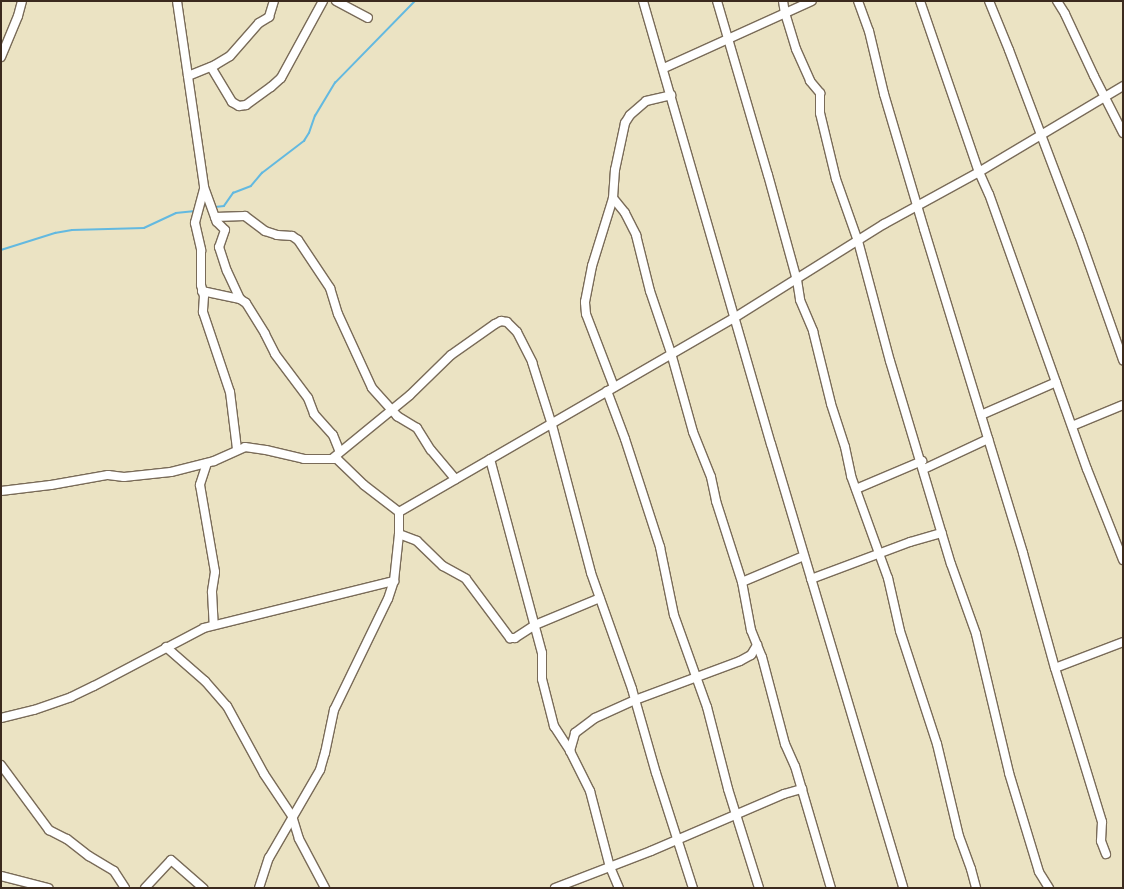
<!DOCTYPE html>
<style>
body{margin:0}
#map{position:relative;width:1124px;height:889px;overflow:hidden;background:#ebe3c3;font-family:"Sorts Mill Goudy",serif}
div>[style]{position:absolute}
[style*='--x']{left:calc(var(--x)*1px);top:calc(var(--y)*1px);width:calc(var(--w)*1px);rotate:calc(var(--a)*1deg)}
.stream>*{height:1.5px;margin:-0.75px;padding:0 0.75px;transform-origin:0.75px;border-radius:0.75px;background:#63b9e0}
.roads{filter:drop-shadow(1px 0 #796b58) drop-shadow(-1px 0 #796b58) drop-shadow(0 1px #796b58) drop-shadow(0 -1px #796b58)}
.minor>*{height:8px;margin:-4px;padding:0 4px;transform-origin:4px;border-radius:4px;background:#fff}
span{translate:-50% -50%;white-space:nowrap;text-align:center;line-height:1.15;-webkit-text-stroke:3px #f7f3e8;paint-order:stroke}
.frame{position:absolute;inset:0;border:2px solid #3b2a1e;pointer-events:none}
</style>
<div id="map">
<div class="stream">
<i style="--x:215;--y:207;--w:9;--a:-6"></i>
<i style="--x:224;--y:206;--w:16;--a:-55"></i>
<i style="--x:233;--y:193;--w:19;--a:-21"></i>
<i style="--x:251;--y:186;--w:17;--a:-50"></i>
<i style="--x:262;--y:173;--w:53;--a:-37.3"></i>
<i style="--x:304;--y:141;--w:9;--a:-58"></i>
<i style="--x:309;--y:133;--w:18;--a:-71"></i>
<i style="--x:315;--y:116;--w:39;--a:-59"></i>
<i style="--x:335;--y:83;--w:115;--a:-45.7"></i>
<i style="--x:1;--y:250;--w:57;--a:-17.5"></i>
<i style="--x:55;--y:233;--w:17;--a:-10"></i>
<i style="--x:72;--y:230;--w:72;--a:-1.6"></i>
<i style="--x:144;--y:228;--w:35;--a:-25"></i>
<i style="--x:176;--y:213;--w:19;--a:-6"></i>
</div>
<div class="roads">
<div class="minor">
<i style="--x:177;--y:1;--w:188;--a:81.7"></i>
<i style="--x:204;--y:187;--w:37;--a:70"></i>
<i style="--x:217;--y:222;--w:11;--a:45"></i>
<i style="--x:225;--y:230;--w:18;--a:109"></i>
<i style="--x:219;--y:247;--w:25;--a:72"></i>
<i style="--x:227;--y:271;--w:31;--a:65"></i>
<i style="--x:336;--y:1;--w:36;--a:28"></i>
<i style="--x:643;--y:1;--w:461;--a:73.9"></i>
<i style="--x:771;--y:444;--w:463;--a:73.4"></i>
<i style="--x:717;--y:1;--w:181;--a:73.7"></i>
<i style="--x:768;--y:175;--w:109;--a:74.6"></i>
<i style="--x:797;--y:280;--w:20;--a:81"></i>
<i style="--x:800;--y:300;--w:34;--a:67"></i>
<i style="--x:813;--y:331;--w:75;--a:76.1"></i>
<i style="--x:831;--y:404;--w:45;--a:72"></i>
<i style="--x:845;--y:447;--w:30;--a:78"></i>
<i style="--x:851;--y:476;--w:109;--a:70.1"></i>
<i style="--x:888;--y:578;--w:54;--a:77.2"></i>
<i style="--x:900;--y:631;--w:119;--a:71.9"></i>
<i style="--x:937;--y:744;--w:95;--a:76.6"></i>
<i style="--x:959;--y:836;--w:35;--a:70"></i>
<i style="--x:971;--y:869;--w:20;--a:75"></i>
<i style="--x:783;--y:1;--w:12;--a:81"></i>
<i style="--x:785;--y:13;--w:38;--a:73"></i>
<i style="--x:796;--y:49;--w:35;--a:66"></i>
<i style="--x:810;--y:81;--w:16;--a:50"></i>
<i style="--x:820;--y:93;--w:20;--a:90"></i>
<i style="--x:820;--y:113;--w:68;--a:76.4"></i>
<i style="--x:836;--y:179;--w:66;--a:70.5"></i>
<i style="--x:858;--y:241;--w:124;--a:75.1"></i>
<i style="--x:890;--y:361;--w:212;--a:73.3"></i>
<i style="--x:951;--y:564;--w:74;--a:70.3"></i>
<i style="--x:976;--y:634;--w:143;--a:76.6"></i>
<i style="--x:1009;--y:773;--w:103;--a:73.1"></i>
<i style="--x:1039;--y:872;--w:19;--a:58"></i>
<i style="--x:858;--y:1;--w:32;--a:70"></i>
<i style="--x:869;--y:31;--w:65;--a:76.6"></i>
<i style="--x:884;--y:94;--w:141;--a:73.5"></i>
<i style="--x:924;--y:229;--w:339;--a:73"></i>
<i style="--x:1023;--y:553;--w:119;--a:74.5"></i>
<i style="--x:1055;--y:668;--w:161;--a:73"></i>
<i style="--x:1102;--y:822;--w:19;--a:93"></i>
<i style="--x:1101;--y:841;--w:14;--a:69"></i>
<i style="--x:920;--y:1;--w:181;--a:71"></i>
<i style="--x:979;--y:172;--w:24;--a:66"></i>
<i style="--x:989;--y:194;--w:292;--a:70.4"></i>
<i style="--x:1087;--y:469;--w:98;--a:68.4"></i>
<i style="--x:989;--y:1;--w:53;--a:67.8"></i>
<i style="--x:1009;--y:50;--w:198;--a:69.3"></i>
<i style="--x:1079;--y:235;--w:133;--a:70.6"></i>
<i style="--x:1057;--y:1;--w:15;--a:58"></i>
<i style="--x:1065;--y:14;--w:68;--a:64.9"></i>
<i style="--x:1094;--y:76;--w:64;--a:63"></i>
<i style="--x:1;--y:57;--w:44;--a:-67.5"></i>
<i style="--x:18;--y:16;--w:16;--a:-75"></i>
<i style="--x:211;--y:67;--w:41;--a:59"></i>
<i style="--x:232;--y:102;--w:8;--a:30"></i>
<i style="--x:239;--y:106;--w:7;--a:-8"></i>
<i style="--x:246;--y:105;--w:31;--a:-36"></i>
<i style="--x:271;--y:87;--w:13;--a:-42"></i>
<i style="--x:281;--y:78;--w:88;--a:-61.4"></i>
<i style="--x:664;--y:68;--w:162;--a:-24.4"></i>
<i style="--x:188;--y:76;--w:29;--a:-22"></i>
<i style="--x:215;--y:65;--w:17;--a:-31"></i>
<i style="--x:230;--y:56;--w:44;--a:-48.7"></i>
<i style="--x:259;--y:23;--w:12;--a:-31"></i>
<i style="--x:269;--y:17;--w:17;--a:-73"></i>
<i style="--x:204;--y:189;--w:35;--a:105"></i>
<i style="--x:195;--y:223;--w:28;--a:77"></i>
<i style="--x:201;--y:250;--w:35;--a:90"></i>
<i style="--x:201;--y:285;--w:11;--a:75"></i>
<i style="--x:204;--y:296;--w:16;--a:94"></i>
<i style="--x:203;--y:312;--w:84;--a:71.4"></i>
<i style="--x:230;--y:392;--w:57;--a:83"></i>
<i style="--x:613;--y:198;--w:19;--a:51"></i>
<i style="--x:625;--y:213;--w:25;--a:63"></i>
<i style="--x:636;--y:235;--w:58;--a:76"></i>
<i style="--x:650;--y:291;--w:65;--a:71.3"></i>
<i style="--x:671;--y:353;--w:82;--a:74.4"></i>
<i style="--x:693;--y:432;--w:48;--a:68.2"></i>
<i style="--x:711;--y:477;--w:25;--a:78"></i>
<i style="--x:716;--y:501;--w:85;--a:72.2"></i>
<i style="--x:742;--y:582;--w:49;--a:79.4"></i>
<i style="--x:751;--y:630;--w:29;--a:68"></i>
<i style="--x:762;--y:657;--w:90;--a:75.2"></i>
<i style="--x:785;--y:744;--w:24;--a:66"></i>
<i style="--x:795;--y:766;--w:127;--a:73.6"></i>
<i style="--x:215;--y:217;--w:30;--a:-2"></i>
<i style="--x:245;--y:216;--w:25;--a:37"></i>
<i style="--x:265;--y:231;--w:13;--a:18"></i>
<i style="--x:277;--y:235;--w:15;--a:4"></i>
<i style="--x:292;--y:236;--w:7;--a:34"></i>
<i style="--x:298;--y:240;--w:58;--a:56.3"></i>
<i style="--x:330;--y:288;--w:27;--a:73"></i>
<i style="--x:338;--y:314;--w:81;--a:65.3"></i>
<i style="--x:372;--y:388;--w:38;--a:48"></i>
<i style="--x:397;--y:416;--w:23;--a:31"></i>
<i style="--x:417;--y:428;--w:26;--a:58"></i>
<i style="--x:431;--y:450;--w:38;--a:50"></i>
<i style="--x:202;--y:291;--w:39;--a:12"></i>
<i style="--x:240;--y:299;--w:7;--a:34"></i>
<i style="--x:246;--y:303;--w:36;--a:58"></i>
<i style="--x:265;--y:334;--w:22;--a:63"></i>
<i style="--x:275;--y:354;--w:55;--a:53.1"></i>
<i style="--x:308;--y:398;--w:17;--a:69"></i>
<i style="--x:314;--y:414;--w:28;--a:48"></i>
<i style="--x:333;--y:435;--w:18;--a:68"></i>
<i style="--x:614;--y:387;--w:78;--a:-111"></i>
<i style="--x:586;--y:314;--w:12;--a:-95"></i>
<i style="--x:585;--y:302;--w:37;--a:-79"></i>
<i style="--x:592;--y:266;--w:71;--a:-72.8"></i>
<i style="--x:613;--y:198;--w:28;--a:-86"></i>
<i style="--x:615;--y:170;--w:48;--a:-78"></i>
<i style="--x:625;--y:123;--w:9;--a:-58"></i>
<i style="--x:630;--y:115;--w:21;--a:-41"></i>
<i style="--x:646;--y:101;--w:26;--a:-13"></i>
<i style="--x:607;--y:391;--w:51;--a:69.4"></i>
<i style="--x:625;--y:439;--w:114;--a:72"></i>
<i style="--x:660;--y:547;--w:69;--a:78.4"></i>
<i style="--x:674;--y:615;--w:98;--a:70.3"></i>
<i style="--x:707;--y:707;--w:85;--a:75.6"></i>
<i style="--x:728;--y:789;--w:104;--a:72.6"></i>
<i style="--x:981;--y:415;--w:82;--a:-23.7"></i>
<i style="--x:1072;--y:426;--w:55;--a:-22.4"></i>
<i style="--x:333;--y:458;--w:99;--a:-39.3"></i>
<i style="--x:410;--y:395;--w:57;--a:-44.3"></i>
<i style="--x:451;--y:355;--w:54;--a:-35.2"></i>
<i style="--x:495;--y:324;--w:7;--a:-27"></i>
<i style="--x:501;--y:321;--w:6;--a:9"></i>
<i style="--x:507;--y:322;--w:14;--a:45"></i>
<i style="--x:517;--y:332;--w:34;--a:63"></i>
<i style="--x:532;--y:362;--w:66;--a:72.4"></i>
<i style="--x:552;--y:425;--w:153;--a:75.2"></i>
<i style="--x:591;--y:573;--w:123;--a:70.5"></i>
<i style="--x:632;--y:689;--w:87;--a:74.1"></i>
<i style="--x:656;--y:773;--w:121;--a:72.2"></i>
<i style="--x:490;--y:459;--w:201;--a:75"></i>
<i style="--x:542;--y:653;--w:26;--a:90"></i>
<i style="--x:542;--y:679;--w:49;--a:75.7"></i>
<i style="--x:554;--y:726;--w:30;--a:57"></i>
<i style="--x:570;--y:751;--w:45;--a:63.4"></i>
<i style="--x:590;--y:791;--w:79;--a:75.3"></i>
<i style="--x:610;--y:867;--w:23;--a:67"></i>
<i style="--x:207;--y:463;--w:23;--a:108"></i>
<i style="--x:200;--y:485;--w:88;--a:80.2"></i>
<i style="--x:215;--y:572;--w:20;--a:99"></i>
<i style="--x:212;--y:592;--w:33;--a:87"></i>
<i style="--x:924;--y:469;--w:71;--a:-25.1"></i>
<i style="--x:856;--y:489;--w:72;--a:-23"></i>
<i style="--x:1;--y:491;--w:50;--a:-6.8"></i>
<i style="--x:51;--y:485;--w:58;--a:-10"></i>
<i style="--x:108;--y:475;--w:16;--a:7"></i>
<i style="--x:124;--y:477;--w:47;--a:-6.1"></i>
<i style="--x:171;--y:472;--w:44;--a:-14.3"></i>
<i style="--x:214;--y:461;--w:34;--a:-24"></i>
<i style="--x:245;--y:447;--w:21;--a:8"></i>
<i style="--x:266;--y:450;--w:39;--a:13"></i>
<i style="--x:304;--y:459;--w:33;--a:0"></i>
<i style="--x:337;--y:459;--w:37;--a:44"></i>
<i style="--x:364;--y:485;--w:44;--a:37.6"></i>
<i style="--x:399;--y:512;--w:387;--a:-30.1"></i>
<i style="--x:734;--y:318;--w:177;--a:-32.1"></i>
<i style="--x:884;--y:224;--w:108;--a:-28.7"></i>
<i style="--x:979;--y:172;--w:168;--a:-30.8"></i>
<i style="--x:399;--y:534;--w:19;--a:21"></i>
<i style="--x:417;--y:541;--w:36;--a:44"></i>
<i style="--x:443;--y:566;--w:26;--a:29"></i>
<i style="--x:466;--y:579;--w:74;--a:53.3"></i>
<i style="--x:510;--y:638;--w:5;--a:0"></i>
<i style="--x:515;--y:638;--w:24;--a:-33"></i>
<i style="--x:535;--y:625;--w:70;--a:-22.6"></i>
<i style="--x:811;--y:579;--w:106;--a:-20.5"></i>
<i style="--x:910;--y:542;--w:33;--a:-16"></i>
<i style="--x:742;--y:582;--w:67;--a:-22.8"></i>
<i style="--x:166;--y:647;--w:52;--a:41.1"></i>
<i style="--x:205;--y:681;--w:33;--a:49"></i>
<i style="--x:227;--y:706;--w:77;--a:61.4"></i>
<i style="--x:264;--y:774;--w:50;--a:56.3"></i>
<i style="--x:292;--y:816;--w:24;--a:73"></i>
<i style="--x:299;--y:839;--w:55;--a:62"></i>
<i style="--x:1055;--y:668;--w:73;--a:-20.9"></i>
<i style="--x:1;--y:718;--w:34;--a:-14"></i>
<i style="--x:34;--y:710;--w:39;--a:-19"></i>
<i style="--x:71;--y:697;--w:25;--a:-26"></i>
<i style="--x:94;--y:686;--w:124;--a:-27.8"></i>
<i style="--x:204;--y:628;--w:196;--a:-13.9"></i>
<i style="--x:570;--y:751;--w:19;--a:-74"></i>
<i style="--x:575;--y:733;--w:25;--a:-37"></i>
<i style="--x:595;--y:718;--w:44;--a:-24.2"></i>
<i style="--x:635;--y:700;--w:112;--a:-20.4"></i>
<i style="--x:740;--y:661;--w:13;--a:-29"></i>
<i style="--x:751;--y:655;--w:12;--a:-59"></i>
<i style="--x:1;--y:765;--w:81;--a:53.6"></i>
<i style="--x:49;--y:830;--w:20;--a:27"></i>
<i style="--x:67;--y:839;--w:28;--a:38"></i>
<i style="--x:89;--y:856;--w:29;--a:31"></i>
<i style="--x:114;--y:871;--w:20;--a:57"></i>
<i style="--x:1;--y:876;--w:49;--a:14.3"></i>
<i style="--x:145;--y:888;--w:38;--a:-47"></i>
<i style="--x:171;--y:860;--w:43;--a:41.2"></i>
<i style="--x:259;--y:888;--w:32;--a:-72"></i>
<i style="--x:269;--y:858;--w:102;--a:-59.9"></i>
<i style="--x:320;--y:770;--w:18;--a:-74"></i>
<i style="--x:325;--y:753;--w:44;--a:-78.2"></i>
<i style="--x:334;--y:710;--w:123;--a:-64.1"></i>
<i style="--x:388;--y:599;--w:19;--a:-72"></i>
<i style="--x:394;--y:581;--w:47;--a:-83.9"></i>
<i style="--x:399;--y:534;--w:22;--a:-90"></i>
<i style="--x:555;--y:888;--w:103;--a:-21.1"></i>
<i style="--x:651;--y:851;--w:145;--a:-23.2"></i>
<i style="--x:784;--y:794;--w:19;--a:-16"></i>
</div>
</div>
<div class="frame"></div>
</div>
